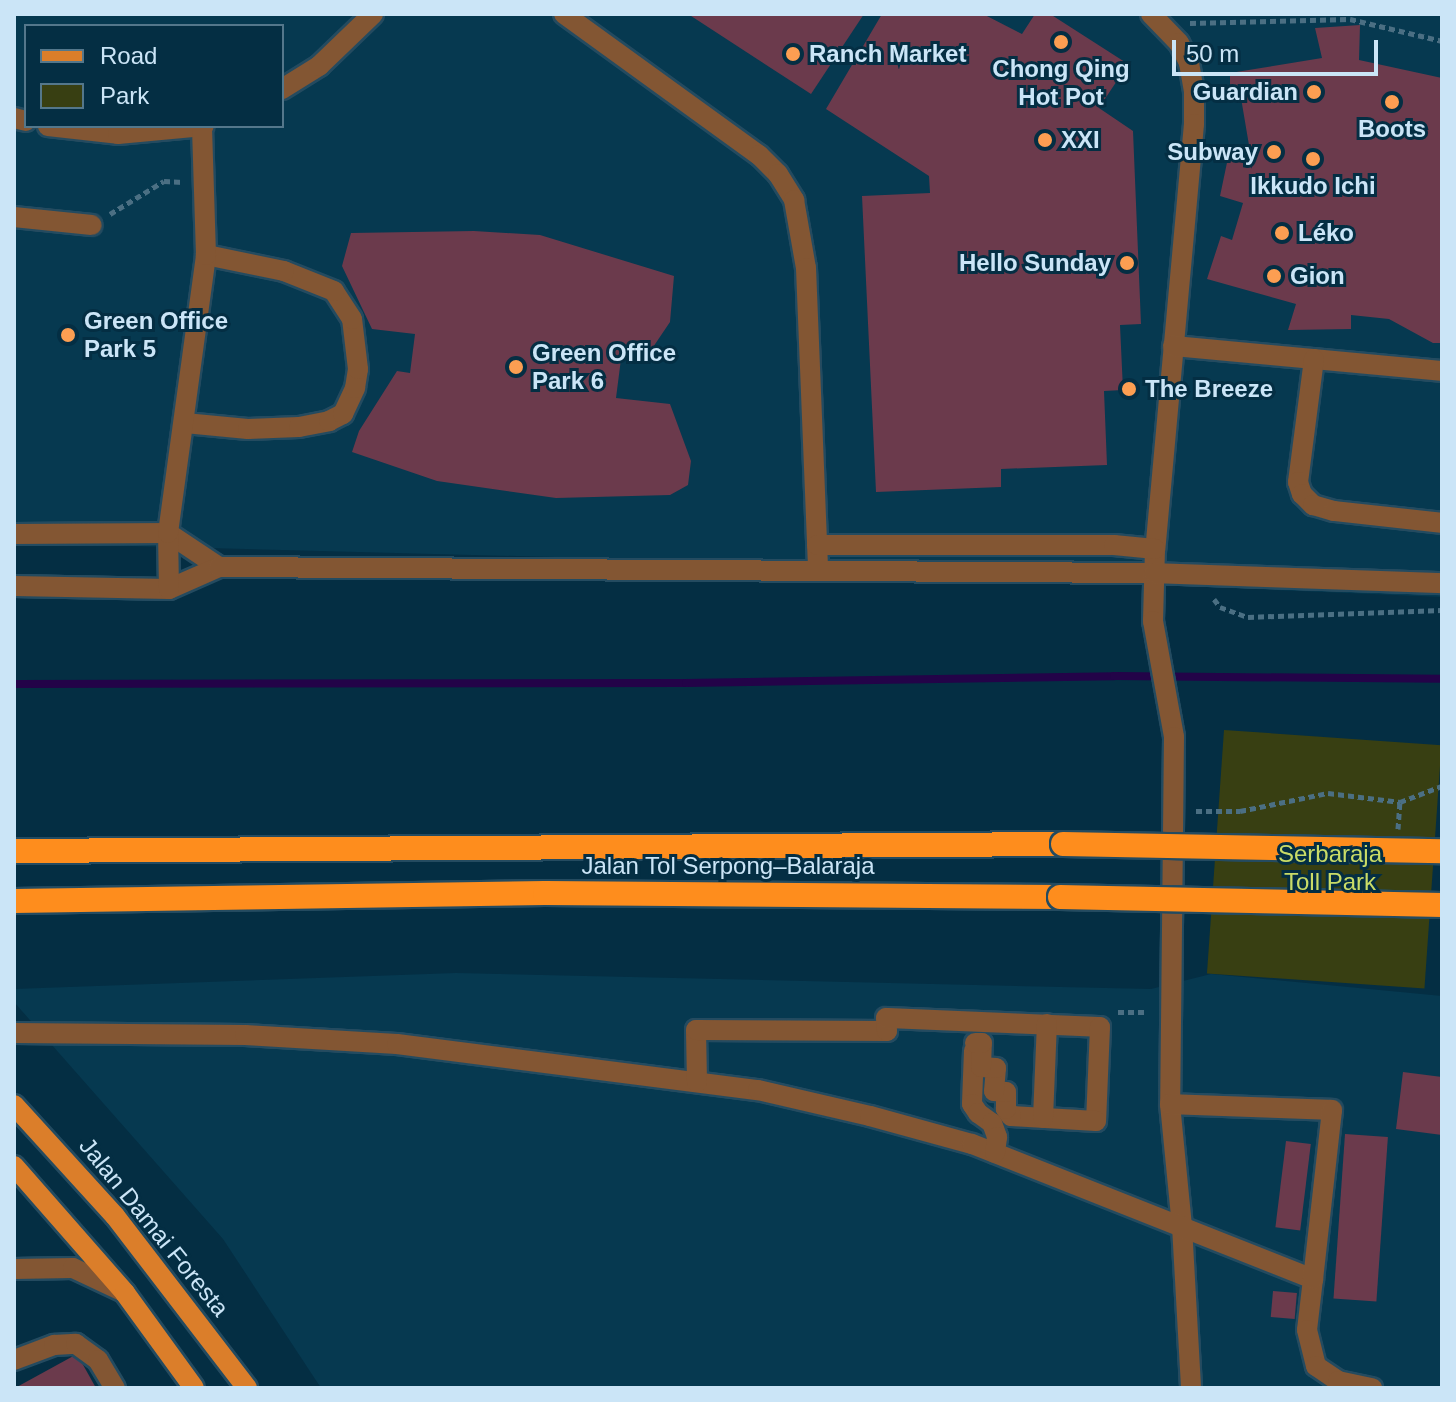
<!DOCTYPE html>
<meta charset="utf-8">
<style>
body{margin:0}
#map{position:relative;width:1456px;height:1402px;overflow:hidden;background:#042e43;font-family:Helvetica,sans-serif}
div>[style]{position:absolute}
[style*='--x']{left:calc(var(--x)*1px);top:calc(var(--y)*1px);width:calc(var(--w)*1px);rotate:calc(var(--a)*1deg)}
.built>*{inset:0;background:#063950}
.green>*{inset:0;background:#383f12;transform-origin:0 0}
.stream>*{height:8px;margin:-4px;padding:0 4px;transform-origin:4px;border-radius:4px;background:#230348}
.building>*{inset:0;background:#6b3a4c;transform-origin:0 0}
.path>*{height:5px;margin-top:-2.5px;transform-origin:0;background:repeating-linear-gradient(90deg,#4b6f83 0 6px,transparent 0 10px)}
.roads{filter:drop-shadow(2px 0 #244b60) drop-shadow(-2px 0 #244b60) drop-shadow(0 2px #244b60) drop-shadow(0 -2px #244b60)}
.minor>*{height:20px;margin:-10px;padding:0 10px;transform-origin:10px;border-radius:10px;background:#835633}
.major>*{height:20px;margin:-10px;padding:0 10px;transform-origin:10px;border-radius:10px;background:#db7e2a}
.highway>*{height:24px;margin:-12px;padding:0 12px;transform-origin:12px;border-radius:12px;background:#fe8d1d}
.bridges{filter:drop-shadow(2px 0 #244b60) drop-shadow(-2px 0 #244b60) drop-shadow(0 2px #244b60) drop-shadow(0 -2px #244b60)}
.highway-bridge>*{height:24px;margin:-12px;padding:0 12px;transform-origin:12px;border-radius:12px;background:#fe8d1d}
.dots>*{width:22px;height:22px;translate:-50% -50%;box-sizing:border-box;border:4px solid #042e43;border-radius:50%}
span{translate:-50% -50%;white-space:nowrap;text-align:center;line-height:1.15;-webkit-text-stroke:6px #042e43;paint-order:stroke}
.poi-label{font-size:24px;color:#cbe5f7;font-weight:700}
.left{translate:0 -50%;text-align:left}
.right{translate:-100% -50%;text-align:right}
.park-label{font-size:24px;color:#c9dc67}
.street-label{font-size:24px;color:#cbe5f7}
.frame{position:absolute;inset:0;border:16px solid #cbe5f7;pointer-events:none}
.legend{position:absolute;left:24px;top:24px;width:260px;height:104px;box-sizing:border-box;background:#042e43;border:2px solid #54778b;margin:0;padding:10px 14px;list-style:none;font-size:24px;color:#cbe5f7}
.legend li{display:flex;align-items:center;gap:16px;height:40px}
.legend b{width:40px;border:2px solid #54778b}
.scale{position:absolute;left:1172px;top:40px;width:206px;height:36px;box-sizing:border-box;border:4px solid #cbe5f7;border-top:0;padding-left:10px;font-size:24px;line-height:28px;white-space:nowrap;color:#cbe5f7;-webkit-text-stroke:6px #042e43;paint-order:stroke}
</style>
<div id="map">
<div class="built">
<i style="clip-path:polygon(evenodd,14px 14px,1442px 14px,1442px 597px,1156px 585px,823px 564px,14px 543px,14px 14px,26px 26px,282px 26px,282px 126px,26px 126px,26px 26px)"></i>
<i style="clip-path:polygon(456px 973px,1151px 989px,1211px 974px,1442px 996px,1442px 1388px,321px 1388px,223px 1239px,14px 1002px,14px 989px)"></i>
</div>
<div class="green">
<i style="left:1224px;top:730px;width:218px;height:244px;rotate:4deg"></i>
</div>
<div class="stream">
<i style="--x:14;--y:684;--w:672;--a:-0.09"></i>
<i style="--x:686;--y:683;--w:428;--a:-0.9"></i>
<i style="--x:1114;--y:676;--w:328;--a:0.5"></i>
</div>
<div class="building">
<i style="clip-path:polygon(688px 14px,864px 14px,811px 94px)"></i>
<i style="clip-path:polygon(882px 14px,983px 14px,1022px 34px,1035px 14px,1050px 14px,1128px 64px,1099px 108px,1133px 131px,1141px 324px,1120px 325px,1123px 390px,1104px 391px,1107px 465px,1001px 469px,1001px 487px,876px 492px,862px 196px,930px 193px,929px 176px,826px 109px)"></i>
<i style="clip-path:polygon(1360px 25px,1359px 60px,1442px 78px,1442px 343px,1433px 343px,1389px 319px,1351px 315px,1351px 329px,1288px 330px,1296px 304px,1207px 279px,1221px 236px,1232px 240px,1243px 203px,1220px 196px,1229px 153px,1251px 157px,1241px 98px,1230px 96px,1230px 73px,1322px 58px,1315px 28px)"></i>
<i style="clip-path:polygon(474px 231px,540px 235px,674px 276px,670px 322px,643px 362px,621px 359px,616px 398px,670px 404px,691px 461px,688px 485px,670px 495px,556px 498px,437px 481px,352px 452px,359px 431px,397px 371px,410px 373px,415px 334px,372px 329px,342px 266px,351px 233px)"></i>
<i style="clip-path:polygon(1403px 1072px,1442px 1077px,1442px 1135px,1396px 1129px)"></i>
<i style="left:1345px;top:1134px;width:43px;height:165px;rotate:4deg"></i>
<i style="left:1286px;top:1141px;width:25px;height:87px;rotate:7deg"></i>
<i style="left:1273px;top:1291px;width:24px;height:26px;rotate:5deg"></i>
<i style="clip-path:polygon(77px 1354px,96px 1388px,15px 1388px)"></i>
</div>
<div class="path">
<i style="--x:1190;--y:23;--w:160;--a:-1.4"></i>
<i style="--x:1350;--y:19;--w:95;--a:13.4"></i>
<i style="--x:110;--y:214;--w:63;--a:-31.4"></i>
<i style="--x:164;--y:181;--w:19;--a:3"></i>
<i style="--x:1214;--y:599;--w:10;--a:53"></i>
<i style="--x:1220;--y:607;--w:30;--a:20"></i>
<i style="--x:1248;--y:617;--w:194;--a:-2.1"></i>
<i style="--x:1196;--y:811;--w:44;--a:0"></i>
<i style="--x:1240;--y:811;--w:90;--a:-11.6"></i>
<i style="--x:1328;--y:793;--w:73;--a:7.1"></i>
<i style="--x:1400;--y:802;--w:45;--a:-20.9"></i>
<i style="--x:1398;--y:829;--w:27;--a:-86"></i>
<i style="--x:1118;--y:1012;--w:30;--a:0"></i>
</div>
<div class="roads">
<div class="minor">
<i style="--x:564;--y:14;--w:241;--a:35.9"></i>
<i style="--x:759;--y:155;--w:27;--a:45"></i>
<i style="--x:778;--y:174;--w:31;--a:58"></i>
<i style="--x:794;--y:200;--w:69;--a:80"></i>
<i style="--x:806;--y:268;--w:303;--a:87.7"></i>
<i style="--x:1151;--y:14;--w:40;--a:46"></i>
<i style="--x:1179;--y:43;--w:22;--a:63"></i>
<i style="--x:1189;--y:63;--w:29;--a:80"></i>
<i style="--x:1194;--y:92;--w:32;--a:90"></i>
<i style="--x:1194;--y:124;--w:427;--a:95.2"></i>
<i style="--x:1155;--y:549;--w:72;--a:91.6"></i>
<i style="--x:1153;--y:621;--w:118;--a:79.7"></i>
<i style="--x:1174;--y:737;--w:367;--a:90.6"></i>
<i style="--x:1170;--y:1104;--w:123;--a:84.4"></i>
<i style="--x:1182;--y:1226;--w:162;--a:86.8"></i>
<i style="--x:282;--y:89;--w:44;--a:-31.9"></i>
<i style="--x:319;--y:66;--w:75;--a:-43.9"></i>
<i style="--x:14;--y:118;--w:12;--a:14"></i>
<i style="--x:48;--y:126;--w:70;--a:6.5"></i>
<i style="--x:118;--y:134;--w:86;--a:-5.3"></i>
<i style="--x:14;--y:217;--w:78;--a:5.9"></i>
<i style="--x:1173;--y:346;--w:270;--a:5.3"></i>
<i style="--x:1314;--y:359;--w:124;--a:97.4"></i>
<i style="--x:1298;--y:482;--w:13;--a:72"></i>
<i style="--x:1302;--y:494;--w:16;--a:45"></i>
<i style="--x:1313;--y:505;--w:22;--a:16"></i>
<i style="--x:1334;--y:511;--w:109;--a:6.3"></i>
<i style="--x:185;--y:423;--w:63;--a:5.4"></i>
<i style="--x:248;--y:429;--w:51;--a:-2.2"></i>
<i style="--x:299;--y:427;--w:31;--a:-11"></i>
<i style="--x:329;--y:421;--w:16;--a:-27"></i>
<i style="--x:343;--y:414;--w:29;--a:-65"></i>
<i style="--x:355;--y:388;--w:19;--a:-81"></i>
<i style="--x:358;--y:369;--w:50;--a:-96.8"></i>
<i style="--x:352;--y:319;--w:33;--a:-123"></i>
<i style="--x:334;--y:291;--w:54;--a:-158.2"></i>
<i style="--x:284;--y:271;--w:80;--a:-168.4"></i>
<i style="--x:14;--y:534;--w:154;--a:-0.4"></i>
<i style="--x:168;--y:533;--w:61;--a:33.7"></i>
<i style="--x:817;--y:545;--w:297;--a:0"></i>
<i style="--x:1114;--y:545;--w:41;--a:5.6"></i>
<i style="--x:14;--y:586;--w:155;--a:1.1"></i>
<i style="--x:169;--y:589;--w:55;--a:-23.7"></i>
<i style="--x:219;--y:567;--w:935;--a:0.37"></i>
<i style="--x:1154;--y:573;--w:288;--a:2"></i>
<i style="--x:169;--y:589;--w:56;--a:-91"></i>
<i style="--x:168;--y:533;--w:281;--a:-82.2"></i>
<i style="--x:206;--y:255;--w:128;--a:-91.8"></i>
<i style="--x:14;--y:1033;--w:231;--a:0.5"></i>
<i style="--x:245;--y:1035;--w:152;--a:3.4"></i>
<i style="--x:397;--y:1044;--w:364;--a:7.3"></i>
<i style="--x:758;--y:1090;--w:115;--a:13.1"></i>
<i style="--x:870;--y:1116;--w:106;--a:15.4"></i>
<i style="--x:972;--y:1144;--w:367;--a:21.6"></i>
<i style="--x:1313;--y:1279;--w:51;--a:96.7"></i>
<i style="--x:1307;--y:1330;--w:37;--a:76"></i>
<i style="--x:1316;--y:1366;--w:27;--a:34"></i>
<i style="--x:1338;--y:1381;--w:35;--a:12"></i>
<i style="--x:974;--y:1051;--w:53;--a:92.2"></i>
<i style="--x:972;--y:1104;--w:11;--a:56"></i>
<i style="--x:978;--y:1113;--w:17;--a:36"></i>
<i style="--x:992;--y:1123;--w:15;--a:70"></i>
<i style="--x:997;--y:1137;--w:16;--a:97"></i>
<i style="--x:697;--y:1082;--w:52;--a:-91.1"></i>
<i style="--x:696;--y:1030;--w:191;--a:0.3"></i>
<i style="--x:887;--y:1031;--w:13;--a:-94"></i>
<i style="--x:886;--y:1018;--w:214;--a:2.4"></i>
<i style="--x:1100;--y:1027;--w:94;--a:92.4"></i>
<i style="--x:1096;--y:1121;--w:85;--a:-176.6"></i>
<i style="--x:1011;--y:1116;--w:9;--a:-126"></i>
<i style="--x:1006;--y:1109;--w:17;--a:-90"></i>
<i style="--x:1006;--y:1092;--w:12;--a:-175"></i>
<i style="--x:994;--y:1091;--w:23;--a:-85"></i>
<i style="--x:996;--y:1068;--w:15;--a:-176"></i>
<i style="--x:981;--y:1067;--w:24;--a:-88"></i>
<i style="--x:982;--y:1043;--w:7;--a:180"></i>
<i style="--x:1170;--y:1104;--w:162;--a:2.1"></i>
<i style="--x:1332;--y:1110;--w:170;--a:96.4"></i>
<i style="--x:1043;--y:1118;--w:94;--a:-87.6"></i>
<i style="--x:14;--y:1269;--w:59;--a:-1"></i>
<i style="--x:73;--y:1268;--w:54;--a:25.1"></i>
<i style="--x:14;--y:1360;--w:43;--a:-20.6"></i>
<i style="--x:54;--y:1345;--w:22;--a:-3"></i>
<i style="--x:76;--y:1344;--w:27;--a:36"></i>
<i style="--x:98;--y:1360;--w:33;--a:59"></i>
</div>
<div class="major">
<i style="--x:14;--y:1105;--w:150;--a:47.7"></i>
<i style="--x:115;--y:1216;--w:217;--a:52.5"></i>
<i style="--x:14;--y:1166;--w:169;--a:48.8"></i>
<i style="--x:125;--y:1293;--w:117;--a:54"></i>
</div>
<div class="highway">
<i style="--x:14;--y:851;--w:1049;--a:-0.38"></i>
<i style="--x:14;--y:901;--w:531;--a:-0.86"></i>
<i style="--x:545;--y:893;--w:515;--a:0.45"></i>
</div>
</div>
<div class="bridges">
<div class="highway-bridge">
<i style="--x:1063;--y:844;--w:379;--a:1.1"></i>
<i style="--x:1060;--y:897;--w:382;--a:1.2"></i>
</div>
</div>
<div class="dots">
<i style="left:1061px;top:42px;background:#fc9e52"></i>
<i style="left:793px;top:54px;background:#fc9e52"></i>
<i style="left:1314px;top:92px;background:#fc9e52"></i>
<i style="left:1392px;top:102px;background:#fc9e52"></i>
<i style="left:1045px;top:140px;background:#fc9e52"></i>
<i style="left:1274px;top:152px;background:#fc9e52"></i>
<i style="left:1313px;top:159px;background:#fc9e52"></i>
<i style="left:1282px;top:233px;background:#fc9e52"></i>
<i style="left:1127px;top:263px;background:#fc9e52"></i>
<i style="left:1274px;top:276px;background:#fc9e52"></i>
<i style="left:68px;top:335px;background:#fc9e52"></i>
<i style="left:516px;top:367px;background:#fc9e52"></i>
<i style="left:1129px;top:389px;background:#fc9e52"></i>
</div>
<div class="poi-label">
<span class="left" style="left:809px;top:54px">Ranch Market</span>
<span style="left:1061px;top:83px">Chong Qing<br>Hot Pot</span>
<span class="right" style="left:1298px;top:92px">Guardian</span>
<span style="left:1392px;top:129px">Boots</span>
<span class="left" style="left:1061px;top:140px">XXI</span>
<span class="right" style="left:1258px;top:152px">Subway</span>
<span style="left:1313px;top:186px">Ikkudo Ichi</span>
<span class="left" style="left:1298px;top:233px">Léko</span>
<span class="right" style="left:1111px;top:263px">Hello Sunday</span>
<span class="left" style="left:1290px;top:276px">Gion</span>
<span class="left" style="left:84px;top:335px">Green Office<br>Park 5</span>
<span class="left" style="left:532px;top:367px">Green Office<br>Park 6</span>
<span class="left" style="left:1145px;top:389px">The Breeze</span>
</div>
<div class="park-label">
<span style="left:1330px;top:868px">Serbaraja<br>Toll Park</span>
</div>
<div class="street-label">
<span style="left:728px;top:866px">Jalan Tol Serpong–Balaraja</span>
<span style="left:154px;top:1227px;rotate:51deg">Jalan Damai Foresta</span>
</div>
<div class="frame"></div>
<ul class="legend">
<li><b style="height:10px;background:#db7e2a"></b>Road</li>
<li><b style="height:22px;background:#383f12"></b>Park</li>
</ul>
<div class="scale">50 m</div>
</div>
